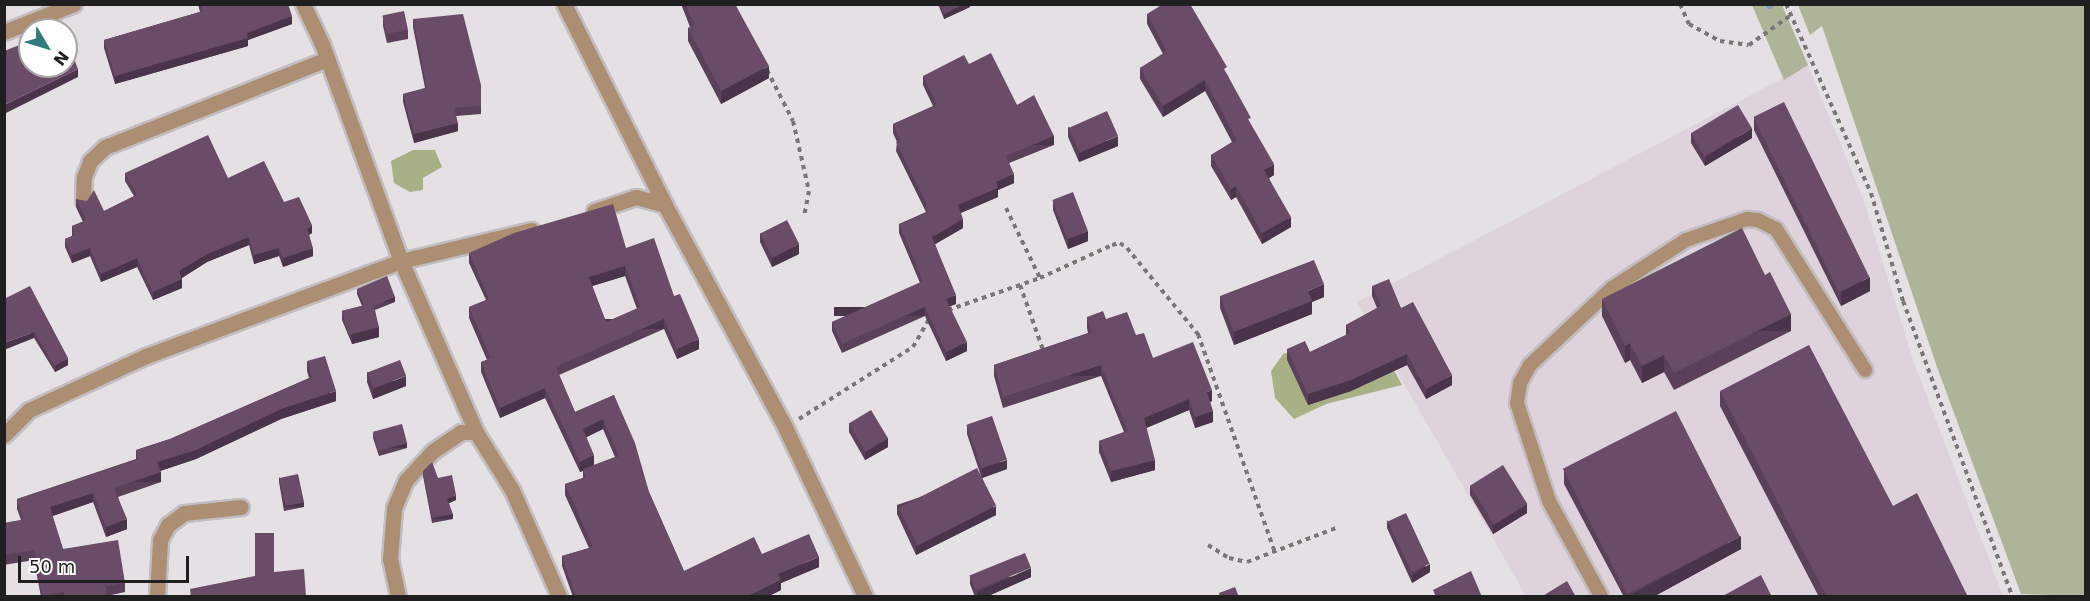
<!DOCTYPE html>
<style>
body{margin:0}
#map{position:relative;width:2090px;height:601px;overflow:hidden;background:#e5e0e4;font-family:"DejaVu Sans",sans-serif}
div>[style]{position:absolute}
[style*='--x']{left:calc(var(--x)*1px);top:calc(var(--y)*1px);width:calc(var(--w)*1px);rotate:calc(var(--a)*1deg)}
.built>*{inset:0;background:#ded3dc}
.green>*{inset:0;background:#aeb497}
.forest>*{inset:0;background:#a8b085}
.stream>*{height:7px;margin:-3.5px;padding:0 3.5px;transform-origin:3.5px;border-radius:3.5px;background:#7f9bbe}
.path>*{height:4px;margin-top:-2px;transform-origin:0;background:repeating-linear-gradient(90deg,#797678 0 4.5px,transparent 0 9px)}
.roads{filter:drop-shadow(2px 0 #c2bdc1) drop-shadow(-2px 0 #c2bdc1) drop-shadow(0 2px #c2bdc1) drop-shadow(0 -2px #c2bdc1)}
.service>*{height:14px;margin:-7px;padding:0 7px;transform-origin:7px;border-radius:7px;background:#ac8f72}
.minor>*{height:15px;margin:-7.5px;padding:0 7.5px;transform-origin:7.5px;border-radius:7.5px;background:#ac8f72}
.wall>*{inset:0;background:#5b4059}
.shaded-wall>*{inset:0;background:#4a3449;transform-origin:0 0}
.building>*{inset:0;background:#6a4b68;transform-origin:0 0}
span{translate:-50% -50%;white-space:nowrap;text-align:center;line-height:1.15;-webkit-text-stroke:6px #fff;paint-order:stroke}
.frame{position:absolute;inset:0;border:6px solid #201f20;pointer-events:none}
.north{position:absolute;left:18px;top:18px;width:60px;height:60px;box-sizing:border-box;background:#fff;border:2px solid #a6a5a6;border-radius:50%;rotate:128deg;font-size:16px;font-weight:700;line-height:24px;text-align:center;color:#201f20}
.north::after{content:'';display:block;margin:auto;width:21px;height:27px;background:#327b7d;clip-path:polygon(50% 0,100% 100%,50% 72%,0 100%)}
.scale{position:absolute;left:18px;top:556px;width:171px;height:27px;box-sizing:border-box;border:3px solid #201f20;border-top:0;padding-left:8px;font-size:18px;line-height:21px;white-space:nowrap;color:#201f20;-webkit-text-stroke:4px #fff;paint-order:stroke}
</style>
<div id="map">
<div class="built">
<i style="clip-path:polygon(1808px 65px,1864px 201px,1913px 360px,2003px 596px,1526px 596px,1357px 302px)"></i>
</div>
<div class="green">
<i style="clip-path:polygon(1752px 5px,1782px 5px,1808px 65px,1784px 80px)"></i>
<i style="clip-path:polygon(1798px 5px,2085px 5px,2085px 596px,2021px 594px,1937px 367px,1822px 26px,1810px 35px)"></i>
</div>
<div class="forest">
<i style="clip-path:polygon(413px 150px,435px 150px,442px 167px,423px 178px,423px 190px,410px 192px,394px 183px,391px 161px)"></i>
<i style="clip-path:polygon(1375px 335px,1402px 385px,1326px 404px,1294px 419px,1275px 398px,1271px 371px,1284px 353px,1322px 359px)"></i>
</div>
<div class="stream">
<i style="--x:1769;--y:4;--w:1;--a:90"></i>
</div>
<div class="path">
<i style="--x:1680;--y:4;--w:22;--a:66"></i>
<i style="--x:1689;--y:24;--w:35;--a:29"></i>
<i style="--x:1720;--y:41;--w:29;--a:8"></i>
<i style="--x:1749;--y:45;--w:52;--a:-35.5"></i>
<i style="--x:1786;--y:4;--w:207;--a:65.8"></i>
<i style="--x:1871;--y:193;--w:113;--a:73.5"></i>
<i style="--x:1903;--y:301;--w:314;--a:69.7"></i>
<i style="--x:767;--y:70;--w:57;--a:63"></i>
<i style="--x:793;--y:121;--w:72;--a:77.1"></i>
<i style="--x:809;--y:191;--w:26;--a:101"></i>
<i style="--x:1006;--y:208;--w:78;--a:64.1"></i>
<i style="--x:1020;--y:285;--w:69;--a:70.5"></i>
<i style="--x:948;--y:310;--w:97;--a:-19.2"></i>
<i style="--x:1040;--y:278;--w:79;--a:-24.6"></i>
<i style="--x:1112;--y:245;--w:8;--a:-14"></i>
<i style="--x:1120;--y:243;--w:9;--a:36"></i>
<i style="--x:1127;--y:248;--w:112;--a:50.5"></i>
<i style="--x:1198;--y:334;--w:232;--a:70.6"></i>
<i style="--x:799;--y:419;--w:135;--a:-32.3"></i>
<i style="--x:913;--y:347;--w:34;--a:-60"></i>
<i style="--x:1208;--y:545;--w:25;--a:32"></i>
<i style="--x:1229;--y:558;--w:18;--a:13"></i>
<i style="--x:1247;--y:562;--w:95;--a:-20.9"></i>
</div>
<div class="roads">
<div class="service">
<i style="--x:1601;--y:596;--w:108;--a:-118.7"></i>
<i style="--x:1549;--y:501;--w:103;--a:-108.1"></i>
<i style="--x:1517;--y:403;--w:20;--a:-81"></i>
<i style="--x:1520;--y:383;--w:21;--a:-61"></i>
<i style="--x:1530;--y:365;--w:112;--a:-43.2"></i>
<i style="--x:1612;--y:288;--w:88;--a:-33"></i>
<i style="--x:1686;--y:240;--w:65;--a:-19"></i>
<i style="--x:1747;--y:219;--w:11;--a:5"></i>
<i style="--x:1758;--y:220;--w:20;--a:27"></i>
<i style="--x:1776;--y:229;--w:167;--a:57.7"></i>
</div>
<div class="minor">
<i style="--x:303;--y:4;--w:44;--a:64.6"></i>
<i style="--x:322;--y:44;--w:231;--a:70"></i>
<i style="--x:401;--y:261;--w:187;--a:66.3"></i>
<i style="--x:476;--y:432;--w:68;--a:58.2"></i>
<i style="--x:512;--y:490;--w:116;--a:66.1"></i>
<i style="--x:564;--y:4;--w:225;--a:63.3"></i>
<i style="--x:665;--y:205;--w:252;--a:61.6"></i>
<i style="--x:785;--y:427;--w:187;--a:64.7"></i>
<i style="--x:4;--y:32;--w:75;--a:-21.8"></i>
<i style="--x:83;--y:200;--w:23;--a:-88"></i>
<i style="--x:84;--y:177;--w:17;--a:-69"></i>
<i style="--x:90;--y:161;--w:21;--a:-43"></i>
<i style="--x:105;--y:147;--w:239;--a:-21.6"></i>
<i style="--x:594;--y:211;--w:44;--a:-18.4"></i>
<i style="--x:636;--y:197;--w:30;--a:15"></i>
<i style="--x:4;--y:435;--w:35;--a:-45"></i>
<i style="--x:29;--y:410;--w:129;--a:-24.8"></i>
<i style="--x:146;--y:356;--w:272;--a:-20.4"></i>
<i style="--x:401;--y:261;--w:134;--a:-13.4"></i>
<i style="--x:157;--y:596;--w:56;--a:-86.9"></i>
<i style="--x:160;--y:540;--w:17;--a:-62"></i>
<i style="--x:168;--y:525;--w:20;--a:-37"></i>
<i style="--x:184;--y:513;--w:57;--a:-6"></i>
<i style="--x:398;--y:596;--w:38;--a:-102"></i>
<i style="--x:390;--y:559;--w:51;--a:-85.5"></i>
<i style="--x:394;--y:508;--w:30;--a:-67"></i>
<i style="--x:406;--y:480;--w:40;--a:-47"></i>
<i style="--x:433;--y:451;--w:34;--a:-34"></i>
<i style="--x:461;--y:432;--w:15;--a:0"></i>
</div>
</div>
<div class="wall">
<i style="clip-path:polygon(198px 4px,288px 4px,292px 24px,248px 40px,248px 46px,115px 84px,104px 48px,104px 40px,200px 12px)"></i>
<i style="clip-path:polygon(681px 4px,735px 4px,769px 78px,721px 104px,688px 41px,688px 28px,690px 27px)"></i>
<i style="clip-path:polygon(938px 4px,970px 4px,970px 7px,944px 19px)"></i>
<i style="clip-path:polygon(1147px 14px,1227px 74px,1274px 175px,1269px 178px,1291px 227px,1262px 244px,1236px 197px,1231px 200px,1211px 166px,1211px 155px,1232px 142px,1205px 91px,1163px 117px,1140px 79px,1140px 68px,1163px 54px,1147px 24px)"></i>
<i style="clip-path:polygon(383px 16px,408px 30px,408px 39px,387px 43px,383px 26px)"></i>
<i style="clip-path:polygon(413px 19px,481px 85px,481px 114px,456px 116px,458px 131px,414px 143px,403px 102px,403px 94px,425px 88px,413px 27px)"></i>
<i style="clip-path:polygon(969px 64px,1017px 105px,1054px 145px,1009px 163px,1014px 183px,998px 190px,998px 197px,961px 213px,963px 228px,935px 244px,956px 304px,949px 306px,967px 351px,946px 361px,925px 316px,842px 353px,832px 331px,832px 322px,920px 283px,899px 233px,899px 224px,926px 212px,896px 151px,897px 142px,893px 133px,893px 124px,933px 106px,923px 85px,923px 76px)"></i>
<i style="clip-path:polygon(1754px 117px,1870px 291px,1841px 306px,1754px 130px)"></i>
<i style="clip-path:polygon(1068px 127px,1118px 146px,1079px 162px,1068px 137px)"></i>
<i style="clip-path:polygon(1691px 133px,1752px 138px,1705px 166px,1691px 143px)"></i>
<i style="clip-path:polygon(125px 173px,228px 178px,284px 202px,312px 233px,309px 235px,313px 256px,283px 267px,279px 256px,254px 264px,249px 245px,207px 262px,181px 278px,182px 288px,153px 300px,137px 267px,101px 282px,90px 256px,72px 263px,65px 247px,65px 239px,72px 236px,72px 226px,83px 222px,76px 207px,76px 199px,104px 211px,134px 196px,125px 181px)"></i>
<i style="clip-path:polygon(1053px 200px,1088px 241px,1068px 249px,1053px 210px)"></i>
<i style="clip-path:polygon(760px 233px,799px 254px,772px 267px,760px 242px)"></i>
<i style="clip-path:polygon(evenodd,626px 248px,674px 296px,699px 349px,677px 359px,664px 329px,559px 375px,575px 412px,614px 395px,649px 492px,684px 571px,762px 554px,819px 567px,781px 583px,781px 590px,767px 597px,573px 597px,562px 566px,562px 556px,589px 548px,565px 495px,565px 484px,583px 478px,583px 471px,580px 472px,545px 398px,500px 418px,481px 372px,481px 362px,487px 360px,469px 318px,469px 307px,486px 300px,469px 263px,469px 253px,626px 248px,625px 276px,637px 309px,606px 322px,592px 286px,625px 276px,626px 248px,603px 429px,615px 457px,594px 465px,586px 437px,603px 429px)"></i>
<i style="clip-path:polygon(1372px 286px,1401px 308px,1452px 385px,1426px 399px,1407px 365px,1351px 391px,1308px 405px,1287px 360px,1287px 349px,1310px 352px,1346px 335px,1346px 325px,1377px 308px,1372px 296px)"></i>
<i style="clip-path:polygon(357px 289px,395px 302px,375px 310px,379px 337px,352px 344px,342px 320px,342px 311px,362px 306px,357px 294px)"></i>
<i style="clip-path:polygon(1220px 296px,1324px 297px,1312px 302px,1312px 314px,1234px 345px,1220px 308px)"></i>
<i style="clip-path:polygon(4px 299px,68px 365px,55px 372px,34px 338px)"></i>
<i style="clip-path:polygon(1602px 299px,1791px 331px,1674px 390px,1664px 372px,1642px 383px,1630px 360px,1625px 363px,1602px 316px)"></i>
<i style="clip-path:polygon(1087px 317px,1106px 319px,1136px 335px,1153px 358px,1212px 401px,1210px 402px,1213px 422px,1195px 428px,1189px 410px,1146px 428px,1155px 470px,1111px 482px,1099px 452px,1099px 441px,1124px 432px,1101px 376px,1003px 408px,994px 376px,994px 365px,1088px 333px,1087px 328px)"></i>
<i style="clip-path:polygon(307px 361px,336px 401px,281px 419px,196px 459px,160px 471px,161px 482px,118px 497px,127px 529px,106px 537px,93px 502px,52px 516px,63px 549px,125px 583px,125px 592px,107px 596px,107px 597px,41px 597px,34px 560px,4px 565px,4px 523px,21px 520px,17px 509px,17px 499px,136px 459px,136px 450px,170px 439px,309px 378px,307px 371px)"></i>
<i style="clip-path:polygon(367px 372px,406px 386px,373px 399px,367px 382px)"></i>
<i style="clip-path:polygon(1720px 391px,1968px 597px,1819px 597px,1720px 406px)"></i>
<i style="clip-path:polygon(849px 423px,888px 447px,865px 460px,849px 432px)"></i>
<i style="clip-path:polygon(967px 425px,1007px 469px,982px 478px,996px 515px,916px 555px,897px 514px,897px 505px,981px 476px,967px 434px)"></i>
<i style="clip-path:polygon(373px 433px,407px 448px,379px 456px,373px 438px)"></i>
<i style="clip-path:polygon(423px 471px,438px 478px,456px 500px,449px 503px,453px 519px,432px 523px,423px 476px)"></i>
<i style="clip-path:polygon(1564px 471px,1741px 549px,1653px 597px,1624px 597px,1564px 484px)"></i>
<i style="clip-path:polygon(279px 477px,304px 507px,284px 511px,279px 482px)"></i>
<i style="clip-path:polygon(1470px 486px,1527px 513px,1493px 534px,1470px 495px)"></i>
<i style="clip-path:polygon(1387px 520px,1430px 572px,1412px 583px,1387px 528px)"></i>
<i style="clip-path:polygon(970px 576px,1031px 577px,986px 597px,975px 597px,970px 584px)"></i>
</div>
<div class="shaded-wall">
<i style="clip-path:polygon(964px 4px,970px 4px,970px 7px,944px 19px,944px 14px)"></i>
<i style="clip-path:polygon(292px 16px,292px 24px,248px 40px,248px 46px,115px 84px,115px 76px,247px 33px)"></i>
<i style="clip-path:polygon(769px 66px,769px 78px,721px 104px,721px 91px)"></i>
<i style="clip-path:polygon(78px 69px,78px 77px,4px 114px,4px 105px)"></i>
<i style="clip-path:polygon(1205px 80px,1205px 91px,1163px 117px,1163px 106px)"></i>
<i style="clip-path:polygon(458px 123px,458px 131px,414px 143px,414px 134px)"></i>
<i style="clip-path:polygon(1752px 128px,1752px 138px,1705px 166px,1705px 157px)"></i>
<i style="left:1054px;top:136px;width:9px;height:52px;rotate:90deg"></i>
<i style="clip-path:polygon(1118px 136px,1118px 146px,1079px 162px,1079px 153px)"></i>
<i style="clip-path:polygon(1274px 164px,1274px 175px,1264px 181px,1264px 170px)"></i>
<i style="clip-path:polygon(1014px 174px,1014px 183px,998px 190px,998px 197px,958px 214px,958px 205px,996px 182px)"></i>
<i style="clip-path:polygon(1236px 186px,1236px 197px,1231px 200px,1231px 189px)"></i>
<i style="clip-path:polygon(1291px 217px,1291px 227px,1262px 244px,1262px 233px)"></i>
<i style="clip-path:polygon(963px 219px,963px 228px,932px 246px,932px 237px)"></i>
<i style="clip-path:polygon(312px 225px,312px 233px,307px 236px,307px 228px)"></i>
<i style="clip-path:polygon(1088px 231px,1088px 241px,1068px 249px,1068px 239px)"></i>
<i style="clip-path:polygon(249px 237px,249px 245px,207px 262px,179px 280px,179px 271px,207px 254px)"></i>
<i style="clip-path:polygon(799px 244px,799px 254px,772px 267px,772px 257px)"></i>
<i style="clip-path:polygon(90px 248px,90px 256px,72px 263px,72px 255px)"></i>
<i style="clip-path:polygon(279px 248px,279px 256px,254px 264px,254px 255px)"></i>
<i style="clip-path:polygon(313px 248px,313px 256px,283px 267px,283px 258px)"></i>
<i style="clip-path:polygon(137px 258px,137px 267px,101px 282px,101px 274px)"></i>
<i style="clip-path:polygon(625px 266px,625px 276px,589px 287px,589px 277px)"></i>
<i style="clip-path:polygon(1870px 277px,1870px 291px,1841px 306px,1841px 292px)"></i>
<i style="clip-path:polygon(182px 279px,182px 288px,153px 300px,153px 292px)"></i>
<i style="clip-path:polygon(1324px 284px,1324px 297px,1312px 302px,1312px 314px,1234px 345px,1234px 332px,1308px 291px)"></i>
<i style="clip-path:polygon(956px 295px,956px 304px,946px 308px,946px 299px)"></i>
<i style="left:395px;top:297px;width:5px;height:32px;rotate:90deg"></i>
<i style="left:925px;top:307px;width:9px;height:91px;rotate:90deg"></i>
<i style="left:1791px;top:314px;width:17px;height:131px;rotate:90deg"></i>
<i style="left:664px;top:319px;width:10px;height:118px;rotate:90deg"></i>
<i style="clip-path:polygon(379px 327px,379px 337px,352px 344px,352px 334px)"></i>
<i style="clip-path:polygon(34px 332px,34px 338px,4px 350px,4px 343px)"></i>
<i style="clip-path:polygon(699px 339px,699px 349px,677px 359px,677px 349px)"></i>
<i style="clip-path:polygon(967px 342px,967px 351px,946px 361px,946px 352px)"></i>
<i style="clip-path:polygon(1630px 343px,1630px 360px,1625px 363px,1625px 346px)"></i>
<i style="clip-path:polygon(1407px 354px,1407px 365px,1351px 391px,1308px 405px,1308px 394px)"></i>
<i style="clip-path:polygon(1664px 355px,1664px 372px,1642px 383px,1642px 366px)"></i>
<i style="clip-path:polygon(68px 358px,68px 365px,55px 372px,55px 366px)"></i>
<i style="left:1101px;top:365px;width:11px;height:103px;rotate:90deg"></i>
<i style="clip-path:polygon(1452px 375px,1452px 385px,1426px 399px,1426px 389px)"></i>
<i style="clip-path:polygon(406px 376px,406px 386px,373px 399px,373px 389px)"></i>
<i style="clip-path:polygon(545px 388px,545px 398px,500px 418px,500px 408px)"></i>
<i style="clip-path:polygon(1212px 390px,1212px 401px,1207px 403px,1207px 392px)"></i>
<i style="clip-path:polygon(336px 391px,336px 401px,281px 419px,196px 459px,157px 472px,157px 462px,281px 409px)"></i>
<i style="clip-path:polygon(1189px 399px,1189px 410px,1144px 429px,1144px 418px)"></i>
<i style="clip-path:polygon(1213px 411px,1213px 422px,1195px 428px,1195px 417px)"></i>
<i style="clip-path:polygon(603px 419px,603px 429px,583px 439px,583px 429px)"></i>
<i style="clip-path:polygon(888px 438px,888px 447px,865px 460px,865px 451px)"></i>
<i style="left:407px;top:443px;width:5px;height:29px;rotate:90deg"></i>
<i style="clip-path:polygon(594px 455px,594px 465px,580px 472px,580px 462px)"></i>
<i style="clip-path:polygon(1007px 460px,1007px 469px,982px 478px,982px 468px)"></i>
<i style="clip-path:polygon(1155px 460px,1155px 470px,1111px 482px,1111px 471px)"></i>
<i style="left:161px;top:472px;width:10px;height:50px;rotate:90deg"></i>
<i style="clip-path:polygon(93px 493px,93px 502px,50px 517px,50px 507px)"></i>
<i style="clip-path:polygon(456px 495px,456px 500px,447px 504px,447px 499px)"></i>
<i style="left:304px;top:502px;width:5px;height:20px;rotate:90deg"></i>
<i style="clip-path:polygon(1527px 504px,1527px 513px,1493px 534px,1493px 524px)"></i>
<i style="clip-path:polygon(996px 506px,996px 515px,916px 555px,916px 547px)"></i>
<i style="left:453px;top:514px;width:5px;height:21px;rotate:90deg"></i>
<i style="clip-path:polygon(127px 519px,127px 529px,106px 537px,106px 527px)"></i>
<i style="clip-path:polygon(1741px 536px,1741px 549px,1653px 597px,1630px 597px,1630px 595px)"></i>
<i style="clip-path:polygon(819px 557px,819px 567px,781px 583px,781px 590px,767px 597px,746px 597px,778px 574px)"></i>
<i style="clip-path:polygon(1430px 564px,1430px 572px,1412px 583px,1412px 575px)"></i>
<i style="clip-path:polygon(1031px 568px,1031px 577px,986px 597px,977px 597px,977px 592px)"></i>
</div>
<div class="building">
<i style="clip-path:polygon(201px 4px,288px 4px,292px 16px,247px 33px,248px 38px,115px 76px,104px 40px,203px 11px)"></i>
<i style="clip-path:polygon(686px 4px,735px 4px,769px 66px,721px 91px,688px 28px,694px 25px)"></i>
<i style="clip-path:polygon(940px 4px,964px 4px,944px 14px)"></i>
<i style="clip-path:polygon(1163px 4px,1190px 4px,1227px 67px,1224px 69px,1251px 118px,1248px 119px,1274px 164px,1264px 170px,1291px 217px,1262px 233px,1236px 186px,1231px 189px,1211px 155px,1237px 140px,1205px 80px,1163px 106px,1140px 68px,1167px 51px,1147px 14px)"></i>
<i style="left:404px;top:11px;width:19px;height:22px;rotate:78deg"></i>
<i style="clip-path:polygon(463px 14px,481px 85px,481px 106px,454px 108px,458px 123px,414px 134px,403px 94px,427px 88px,413px 19px)"></i>
<i style="clip-path:polygon(30px 41px,30px 66px,66px 66px,66px 47px,69px 46px,78px 69px,4px 105px,4px 51px)"></i>
<i style="clip-path:polygon(991px 53px,1017px 105px,1034px 95px,1054px 136px,1006px 156px,1014px 174px,996px 182px,998px 188px,958px 205px,963px 219px,932px 237px,956px 295px,946px 299px,967px 342px,946px 352px,925px 307px,842px 344px,832px 322px,923px 281px,899px 224px,927px 213px,926px 203px,896px 142px,900px 141px,893px 124px,937px 105px,923px 76px,964px 55px,969px 64px)"></i>
<i style="left:1784px;top:102px;width:195px;height:34px;rotate:64deg"></i>
<i style="left:1738px;top:105px;width:27px;height:55px;rotate:59deg"></i>
<i style="left:1107px;top:111px;width:27px;height:42px;rotate:66deg"></i>
<i style="clip-path:polygon(208px 135px,228px 178px,264px 161px,284px 202px,299px 197px,312px 225px,307px 228px,313px 248px,283px 258px,279px 248px,254px 255px,249px 237px,207px 254px,179px 271px,182px 279px,153px 292px,137px 258px,101px 274px,90px 248px,72px 255px,65px 239px,75px 235px,72px 226px,86px 220px,76px 199px,87px 201px,94px 190px,104px 211px,137px 195px,125px 173px)"></i>
<i style="left:1073px;top:192px;width:42px;height:22px;rotate:69deg"></i>
<i style="clip-path:polygon(evenodd,613px 204px,626px 248px,654px 238px,674px 296px,680px 294px,699px 339px,677px 349px,664px 319px,556px 367px,575px 412px,614px 395px,635px 443px,649px 492px,684px 571px,754px 537px,762px 554px,809px 534px,819px 557px,778px 574px,781px 580px,746px 597px,576px 597px,562px 556px,593px 547px,565px 484px,586px 477px,583px 469px,619px 456px,603px 419px,583px 429px,594px 455px,580px 462px,545px 388px,500px 408px,481px 362px,491px 358px,469px 307px,489px 299px,469px 253px,514px 233px,613px 204px,625px 266px,640px 307px,606px 322px,589px 277px,625px 266px)"></i>
<i style="left:787px;top:220px;width:27px;height:30px;rotate:63deg"></i>
<i style="clip-path:polygon(1742px 228px,1765px 275px,1770px 272px,1791px 314px,1674px 373px,1664px 355px,1642px 366px,1630px 343px,1625px 346px,1602px 299px)"></i>
<i style="clip-path:polygon(1314px 260px,1324px 284px,1308px 291px,1312px 301px,1234px 332px,1220px 296px)"></i>
<i style="clip-path:polygon(387px 276px,395px 297px,374px 306px,373px 303px,364px 305px,357px 289px)"></i>
<i style="clip-path:polygon(1389px 279px,1401px 308px,1413px 302px,1452px 375px,1426px 389px,1407px 354px,1351px 380px,1308px 394px,1287px 349px,1305px 341px,1310px 352px,1350px 333px,1346px 325px,1381px 306px,1372px 286px)"></i>
<i style="clip-path:polygon(30px 286px,68px 358px,55px 366px,34px 332px,4px 343px,4px 299px)"></i>
<i style="left:373px;top:303px;width:25px;height:32px;rotate:76deg"></i>
<i style="clip-path:polygon(1103px 311px,1106px 319px,1127px 312px,1136px 335px,1144px 333px,1153px 358px,1193px 342px,1212px 390px,1207px 392px,1213px 411px,1195px 417px,1189px 399px,1144px 418px,1155px 460px,1111px 471px,1099px 441px,1128px 431px,1101px 365px,1003px 397px,994px 365px,1092px 332px,1087px 317px)"></i>
<i style="clip-path:polygon(1809px 345px,1893px 506px,1917px 493px,1968px 597px,1827px 597px,1720px 391px)"></i>
<i style="clip-path:polygon(325px 356px,336px 391px,281px 409px,196px 450px,157px 462px,161px 472px,114px 488px,127px 519px,106px 527px,93px 493px,50px 507px,63px 549px,118px 540px,125px 583px,106px 586px,107px 597px,64px 597px,64px 592px,42px 596px,34px 550px,4px 555px,4px 523px,23px 520px,17px 499px,139px 459px,136px 450px,170px 439px,312px 377px,307px 361px)"></i>
<i style="left:400px;top:360px;width:17px;height:35px;rotate:69deg"></i>
<i style="left:871px;top:410px;width:33px;height:26px;rotate:59deg"></i>
<i style="left:1676px;top:411px;width:141px;height:127px;rotate:63deg"></i>
<i style="left:992px;top:416px;width:46px;height:27px;rotate:71deg"></i>
<i style="left:402px;top:424px;width:20px;height:30px;rotate:75deg"></i>
<i style="clip-path:polygon(432px 462px,438px 478px,452px 475px,456px 495px,447px 499px,453px 514px,432px 518px,423px 471px)"></i>
<i style="left:1503px;top:465px;width:46px;height:39px;rotate:58deg"></i>
<i style="left:977px;top:468px;width:42px;height:88px;rotate:63deg"></i>
<i style="left:298px;top:474px;width:29px;height:19px;rotate:78deg"></i>
<i style="left:1406px;top:513px;width:56px;height:20px;rotate:65deg"></i>
<i style="clip-path:polygon(255px 533px,274px 533px,274px 572px,304px 569px,306px 597px,191px 597px,190px 589px,255px 576px)"></i>
<i style="left:1025px;top:553px;width:16px;height:60px;rotate:68deg"></i>
<i style="clip-path:polygon(1471px 571px,1482px 597px,1436px 597px,1433px 590px)"></i>
<i style="clip-path:polygon(1761px 575px,1772px 597px,1721px 597px)"></i>
<i style="clip-path:polygon(1567px 581px,1576px 597px,1541px 597px)"></i>
<i style="clip-path:polygon(1235px 587px,1239px 597px,1220px 597px,1219px 593px)"></i>
</div>
<div class="frame"></div>
<div class="north">N</div>
<div class="scale">50 m</div>
</div>
